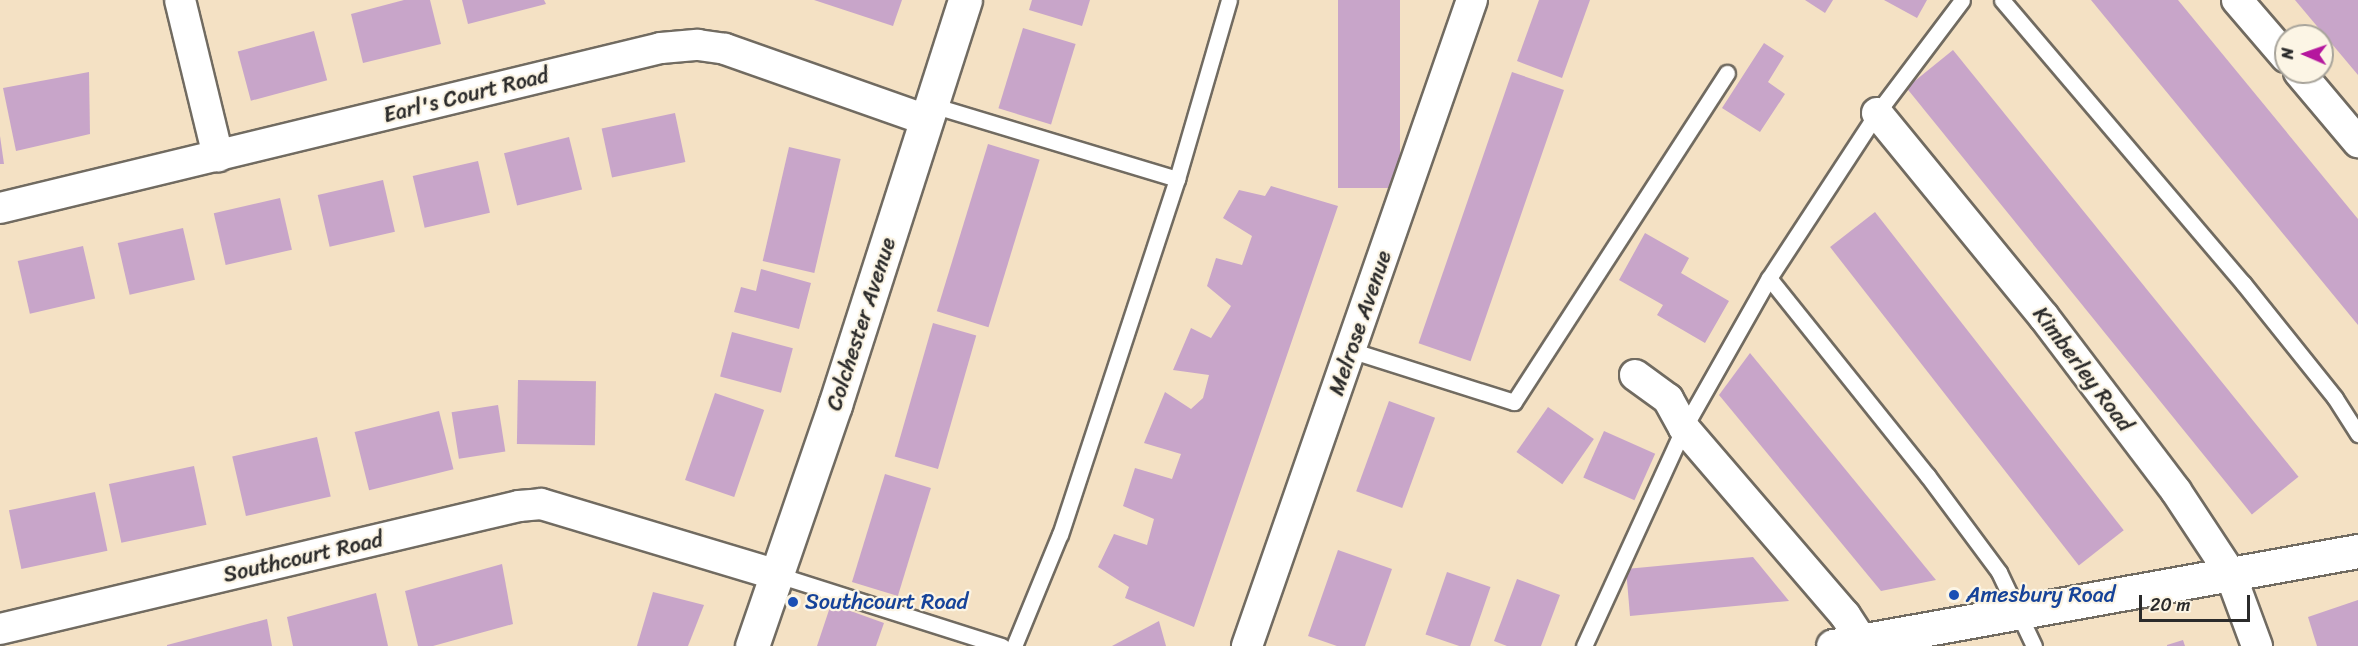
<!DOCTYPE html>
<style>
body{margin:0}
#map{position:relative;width:2358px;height:646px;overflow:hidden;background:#f4e1c4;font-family:Sriracha,sans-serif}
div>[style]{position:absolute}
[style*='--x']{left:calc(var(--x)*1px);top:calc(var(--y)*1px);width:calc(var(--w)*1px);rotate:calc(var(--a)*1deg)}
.building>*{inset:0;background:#c8a5c9;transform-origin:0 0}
.roads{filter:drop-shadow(2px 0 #716b61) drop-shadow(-2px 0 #716b61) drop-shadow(0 2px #716b61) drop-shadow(0 -2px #716b61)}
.service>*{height:15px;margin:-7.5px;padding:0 7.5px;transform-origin:7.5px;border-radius:7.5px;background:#fff}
.minor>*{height:30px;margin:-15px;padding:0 15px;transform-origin:15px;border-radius:15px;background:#fff}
.tertiary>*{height:33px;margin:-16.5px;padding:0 16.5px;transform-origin:16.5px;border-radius:16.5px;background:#fff}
.dots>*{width:16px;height:16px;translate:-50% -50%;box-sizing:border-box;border:3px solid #fcf5e5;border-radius:50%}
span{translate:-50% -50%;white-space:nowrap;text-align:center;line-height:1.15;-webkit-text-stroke:4.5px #fcf5e5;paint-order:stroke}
.street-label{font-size:22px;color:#2b2b2b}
.transit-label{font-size:22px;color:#164399}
.left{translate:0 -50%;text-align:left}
.north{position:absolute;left:2274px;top:24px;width:60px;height:60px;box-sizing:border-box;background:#fcf5e5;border:2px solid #a8a49b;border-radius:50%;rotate:272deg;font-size:16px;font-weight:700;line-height:24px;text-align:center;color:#2b2b2b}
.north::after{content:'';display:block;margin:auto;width:21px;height:27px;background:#b5179e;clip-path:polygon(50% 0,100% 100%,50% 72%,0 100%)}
.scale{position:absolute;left:2139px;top:595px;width:111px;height:27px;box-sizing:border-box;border:3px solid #2b2b2b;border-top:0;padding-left:8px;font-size:18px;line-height:21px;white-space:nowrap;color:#2b2b2b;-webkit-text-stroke:4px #fcf5e5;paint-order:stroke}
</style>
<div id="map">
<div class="building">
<i style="clip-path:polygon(404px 0,430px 0,441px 44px,363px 63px,351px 14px)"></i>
<i style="clip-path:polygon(462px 0,544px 0,546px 4px,468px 24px)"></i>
<i style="clip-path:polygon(814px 0,902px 0,893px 26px)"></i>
<i style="clip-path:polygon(1032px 0,1090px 0,1082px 26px,1029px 10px)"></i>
<i style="left:1338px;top:0;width:62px;height:188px"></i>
<i style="clip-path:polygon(1539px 0,1590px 0,1562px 78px,1517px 61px)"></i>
<i style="clip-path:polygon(1805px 0,1833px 0,1825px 13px)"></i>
<i style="clip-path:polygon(1884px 0,1927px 0,1917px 18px)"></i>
<i style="clip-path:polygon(2091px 0,2178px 0,2358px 219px,2358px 325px)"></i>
<i style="clip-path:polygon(2295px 0,2358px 0,2358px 75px)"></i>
<i style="left:1023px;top:28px;width:55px;height:84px;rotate:17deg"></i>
<i style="left:314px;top:31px;width:51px;height:79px;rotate:75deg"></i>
<i style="clip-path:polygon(1764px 43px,1784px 56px,1768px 82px,1785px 94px,1760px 132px,1722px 108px)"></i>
<i style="left:1953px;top:50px;width:549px;height:60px;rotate:51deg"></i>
<i style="clip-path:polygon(89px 72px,90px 134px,16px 151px,3px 88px)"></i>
<i style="left:1512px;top:72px;width:55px;height:287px;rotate:19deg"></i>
<i style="left:675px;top:113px;width:50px;height:75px;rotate:78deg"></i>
<i style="clip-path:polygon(0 136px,4px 164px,0 164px)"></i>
<i style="left:569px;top:137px;width:54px;height:67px;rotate:76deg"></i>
<i style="left:988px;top:144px;width:54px;height:175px;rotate:17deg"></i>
<i style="left:789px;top:147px;width:53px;height:117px;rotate:13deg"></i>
<i style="left:478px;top:161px;width:53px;height:67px;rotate:77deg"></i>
<i style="left:383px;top:180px;width:53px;height:67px;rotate:77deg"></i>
<i style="clip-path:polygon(1271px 186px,1338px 206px,1194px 627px,1125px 598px,1129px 587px,1098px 567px,1114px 534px,1147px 545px,1154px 519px,1123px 506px,1135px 468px,1172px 479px,1181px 454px,1144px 443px,1165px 392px,1191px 409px,1203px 398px,1209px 375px,1173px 370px,1191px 328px,1211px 338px,1231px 306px,1207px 286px,1216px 258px,1242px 265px,1252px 236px,1223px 218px,1239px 190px,1265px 196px)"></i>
<i style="left:280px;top:198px;width:53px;height:68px;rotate:77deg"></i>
<i style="left:1875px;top:212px;width:404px;height:57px;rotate:52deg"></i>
<i style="left:183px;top:228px;width:53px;height:67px;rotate:77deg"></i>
<i style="clip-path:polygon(1645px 233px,1689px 258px,1681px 273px,1729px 301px,1705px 343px,1657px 315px,1663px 305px,1619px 280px)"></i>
<i style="left:83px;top:246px;width:54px;height:67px;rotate:77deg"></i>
<i style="clip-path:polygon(761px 269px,811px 283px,799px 329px,734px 312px,741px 287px,756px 291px)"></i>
<i style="left:933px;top:323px;width:45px;height:139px;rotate:16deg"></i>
<i style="left:732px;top:332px;width:63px;height:46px;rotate:15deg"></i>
<i style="clip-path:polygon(1750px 353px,1936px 580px,1881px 591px,1719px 395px)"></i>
<i style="left:518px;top:380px;width:78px;height:64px;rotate:1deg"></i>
<i style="left:715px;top:393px;width:52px;height:92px;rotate:19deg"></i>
<i style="left:1389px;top:401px;width:49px;height:96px;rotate:20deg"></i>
<i style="left:498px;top:405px;width:47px;height:47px;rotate:81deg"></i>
<i style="left:1548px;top:407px;width:56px;height:55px;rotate:35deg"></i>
<i style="left:439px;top:411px;width:60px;height:87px;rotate:76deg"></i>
<i style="left:1604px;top:431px;width:56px;height:51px;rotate:24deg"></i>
<i style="left:317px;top:437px;width:61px;height:87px;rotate:77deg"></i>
<i style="left:194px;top:466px;width:60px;height:87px;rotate:78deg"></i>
<i style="left:885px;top:474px;width:48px;height:113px;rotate:17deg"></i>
<i style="left:95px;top:492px;width:60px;height:88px;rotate:78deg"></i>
<i style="clip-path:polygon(1338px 550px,1392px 569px,1365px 646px,1337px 646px,1308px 636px)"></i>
<i style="clip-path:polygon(1753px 557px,1789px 601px,1630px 616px,1626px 569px)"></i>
<i style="clip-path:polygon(502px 564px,513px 624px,433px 646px,418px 646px,405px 591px)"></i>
<i style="left:1447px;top:572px;width:46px;height:66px;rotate:19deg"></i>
<i style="clip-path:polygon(1517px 579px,1560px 595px,1541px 646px,1507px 646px,1494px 641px)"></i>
<i style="clip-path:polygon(653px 592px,704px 605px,688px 646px,637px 646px)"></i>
<i style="clip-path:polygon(376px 593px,388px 646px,293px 646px,287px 617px)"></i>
<i style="clip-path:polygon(2358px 600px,2358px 646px,2317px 646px,2308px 617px)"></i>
<i style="clip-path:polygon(831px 604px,884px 623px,876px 646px,817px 646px)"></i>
<i style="clip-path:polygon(267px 619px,272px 646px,167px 646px,167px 645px)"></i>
<i style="clip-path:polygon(1159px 621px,1166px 646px,1112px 646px)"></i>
<i style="clip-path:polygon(2183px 640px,2185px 646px,2167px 646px,2167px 645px)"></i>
</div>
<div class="roads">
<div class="service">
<i style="--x:2002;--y:0;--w:372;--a:49.6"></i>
<i style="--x:2243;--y:283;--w:147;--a:51.3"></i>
<i style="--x:2335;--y:398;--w:43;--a:57.4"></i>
<i style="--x:932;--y:105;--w:256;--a:16.8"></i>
<i style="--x:1177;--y:179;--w:374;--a:108.2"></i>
<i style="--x:1060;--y:534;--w:121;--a:112.3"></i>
<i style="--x:1177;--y:179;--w:186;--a:-73.8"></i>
<i style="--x:1769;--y:278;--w:253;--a:51.3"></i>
<i style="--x:1927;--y:475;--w:121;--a:53.4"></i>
<i style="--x:1999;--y:572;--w:82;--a:64.7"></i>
<i style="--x:1350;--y:350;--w:172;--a:17.6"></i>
<i style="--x:1514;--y:402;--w:392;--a:-57.1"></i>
<i style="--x:778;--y:575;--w:235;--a:17.6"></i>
<i style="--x:1584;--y:646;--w:240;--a:-65.4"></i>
<i style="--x:1684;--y:428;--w:172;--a:-60.5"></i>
<i style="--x:1769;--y:278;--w:197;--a:-56.8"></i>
<i style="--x:1877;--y:113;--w:141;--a:-53"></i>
</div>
<div class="minor">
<i style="--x:180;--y:0;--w:161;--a:76.3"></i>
<i style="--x:2237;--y:0;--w:75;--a:49.3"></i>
<i style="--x:2299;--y:72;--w:92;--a:49.9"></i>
<i style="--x:1877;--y:113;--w:264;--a:50.7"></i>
<i style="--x:2044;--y:317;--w:218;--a:52.8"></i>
<i style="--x:2176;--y:491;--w:98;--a:56.6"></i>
<i style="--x:2230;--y:573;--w:78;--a:69.7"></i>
<i style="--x:0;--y:208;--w:680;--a:-13.61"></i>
<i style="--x:661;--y:48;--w:37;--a:-5"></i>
<i style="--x:698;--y:45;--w:27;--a:8"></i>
<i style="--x:725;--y:49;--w:214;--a:19.4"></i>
<i style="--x:1635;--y:375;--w:41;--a:36"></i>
<i style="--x:1668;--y:399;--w:33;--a:61"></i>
<i style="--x:1684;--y:428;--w:247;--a:49.3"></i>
<i style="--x:1845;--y:615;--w:37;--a:57"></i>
<i style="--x:0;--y:629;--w:533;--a:-13.33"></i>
<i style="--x:519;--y:506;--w:22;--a:-5"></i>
<i style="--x:541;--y:504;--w:247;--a:16.7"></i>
<i style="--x:1247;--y:646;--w:684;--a:-70.8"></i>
</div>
<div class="tertiary">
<i style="--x:752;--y:646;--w:255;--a:-71"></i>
<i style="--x:835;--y:405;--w:425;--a:-72.2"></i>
<i style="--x:1833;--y:646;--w:534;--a:-10.26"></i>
</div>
</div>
<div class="dots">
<i style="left:1954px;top:595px;background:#1a4fb4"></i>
<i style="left:793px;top:602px;background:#1a4fb4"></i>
</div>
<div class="street-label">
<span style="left:466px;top:95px;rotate:-14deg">Earl's Court Road</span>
<span style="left:1360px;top:323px;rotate:-71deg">Melrose Avenue</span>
<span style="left:861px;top:324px;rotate:-72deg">Colchester Avenue</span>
<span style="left:2083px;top:369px;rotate:53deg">Kimberley Road</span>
<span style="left:303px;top:557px;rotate:-13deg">Southcourt Road</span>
</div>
<div class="transit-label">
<span class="left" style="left:1966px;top:595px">Amesbury Road</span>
<span class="left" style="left:805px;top:602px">Southcourt Road</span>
</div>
<div class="north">N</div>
<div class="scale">20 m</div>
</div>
